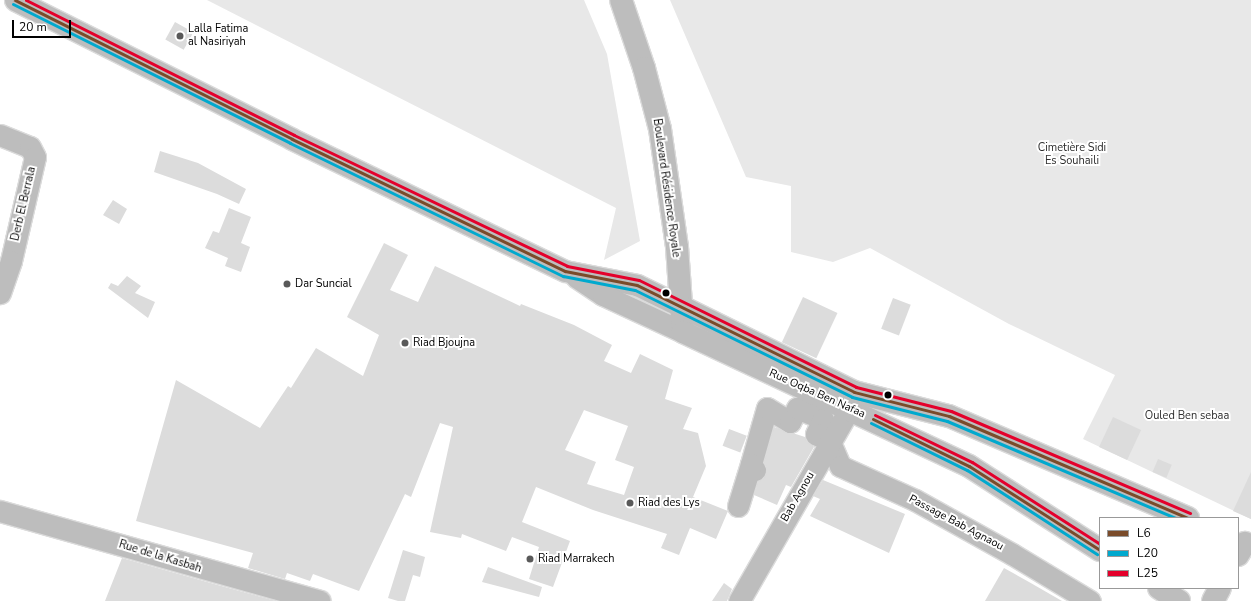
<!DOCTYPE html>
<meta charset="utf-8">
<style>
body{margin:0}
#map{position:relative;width:1251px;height:601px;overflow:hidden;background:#fff;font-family:"Nunito Sans",sans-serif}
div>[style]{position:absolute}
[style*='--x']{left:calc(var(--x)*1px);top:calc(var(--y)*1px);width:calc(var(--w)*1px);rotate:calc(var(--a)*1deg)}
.green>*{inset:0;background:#e8e8e8}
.building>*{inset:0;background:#dcdcdc;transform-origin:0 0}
.roads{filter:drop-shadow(1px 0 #dbdbdb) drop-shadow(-1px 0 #dbdbdb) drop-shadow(0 1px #dbdbdb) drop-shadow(0 -1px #dbdbdb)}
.minor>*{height:21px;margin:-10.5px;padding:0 10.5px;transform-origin:10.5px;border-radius:10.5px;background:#bdbdbd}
.major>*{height:22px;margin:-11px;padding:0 11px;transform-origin:11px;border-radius:11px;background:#bdbdbd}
.bus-1>*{height:3px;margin:-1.5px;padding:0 1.5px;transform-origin:1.5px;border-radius:1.5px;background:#7a4b2a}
.bus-2>*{height:3px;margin:-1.5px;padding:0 1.5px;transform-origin:1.5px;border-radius:1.5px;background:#00a9ce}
.bus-3>*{height:3px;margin:-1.5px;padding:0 1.5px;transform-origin:1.5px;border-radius:1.5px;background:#e4002b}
.dots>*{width:11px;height:11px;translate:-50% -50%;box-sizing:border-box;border:2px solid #fff;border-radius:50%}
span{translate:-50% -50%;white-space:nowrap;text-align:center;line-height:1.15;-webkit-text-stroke:4px #fff;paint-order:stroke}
.poi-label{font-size:11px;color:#000}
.left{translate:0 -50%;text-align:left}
.park-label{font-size:11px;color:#2d2d2d}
.street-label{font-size:11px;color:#000}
.legend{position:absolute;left:1099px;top:517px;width:140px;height:72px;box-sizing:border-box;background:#fff;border:1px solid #999;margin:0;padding:5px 7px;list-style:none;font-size:12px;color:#000}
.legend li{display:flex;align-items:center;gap:8px;height:20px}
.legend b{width:20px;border:1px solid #999}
.scale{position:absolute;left:12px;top:20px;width:59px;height:18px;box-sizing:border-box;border:2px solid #000;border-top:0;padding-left:5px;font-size:12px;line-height:14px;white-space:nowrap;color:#000;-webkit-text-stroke:3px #fff;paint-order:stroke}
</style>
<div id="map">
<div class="green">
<i style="clip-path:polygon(207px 0,584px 0,607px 54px,640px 241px,604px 260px,616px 208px)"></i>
<i style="clip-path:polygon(670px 0,1251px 0,1251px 519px,1083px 439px,1115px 375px,1009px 324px,870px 248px,833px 262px,791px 252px,791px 186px,746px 177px)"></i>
</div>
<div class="building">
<i style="left:175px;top:22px;width:21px;height:20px;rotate:29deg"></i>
<i style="clip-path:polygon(160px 151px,198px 163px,246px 189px,239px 204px,217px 194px,154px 172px)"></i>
<i style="clip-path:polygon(113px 200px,127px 209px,119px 224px,103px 215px)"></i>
<i style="clip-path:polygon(229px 208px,251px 217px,241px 243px,250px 247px,241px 272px,225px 266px,228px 258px,205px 248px,213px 231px,219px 233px)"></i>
<i style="clip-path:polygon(evenodd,384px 243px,408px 255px,390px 290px,418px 302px,435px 266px,520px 306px,521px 304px,574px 325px,612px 345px,604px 361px,631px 373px,640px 354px,673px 370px,665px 399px,692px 408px,683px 429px,698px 433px,706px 466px,693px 497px,728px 511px,716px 539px,690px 528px,679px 555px,661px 548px,667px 534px,593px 510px,536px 487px,522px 522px,570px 541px,553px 587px,529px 579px,539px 547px,512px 537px,506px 551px,462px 534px,461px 538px,430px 532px,453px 427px,440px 423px,411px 497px,405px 494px,359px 591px,313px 574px,310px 581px,287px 573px,285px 579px,248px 568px,253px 553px,136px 521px,176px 380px,260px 428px,288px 386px,291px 388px,316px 348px,363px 376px,379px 335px,347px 317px,384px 243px,584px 410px,628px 426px,615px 460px,634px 467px,624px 495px,587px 484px,596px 462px,565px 450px,584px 410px)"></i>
<i style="clip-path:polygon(127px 276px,141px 286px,135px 293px,155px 302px,148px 318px,108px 288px,111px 283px,118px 286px)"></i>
<i style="left:803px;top:297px;width:38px;height:50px;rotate:25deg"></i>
<i style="left:893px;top:298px;width:19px;height:33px;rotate:21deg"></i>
<i style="left:1113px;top:417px;width:31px;height:33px;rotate:25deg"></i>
<i style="clip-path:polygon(774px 427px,805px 437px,814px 447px,791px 487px,786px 485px,777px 505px,754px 495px,758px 481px,766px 475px,764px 462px)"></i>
<i style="left:729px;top:429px;width:19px;height:18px;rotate:21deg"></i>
<i style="left:1158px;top:459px;width:15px;height:14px;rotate:23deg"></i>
<i style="clip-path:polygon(1251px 472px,1251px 519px,1233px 511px)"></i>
<i style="clip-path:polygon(823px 480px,905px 514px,889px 553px,810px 516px,820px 499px,813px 496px)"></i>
<i style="clip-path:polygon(403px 550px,425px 557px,420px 577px,413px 575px,405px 601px,398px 601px,388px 598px)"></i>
<i style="clip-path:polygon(122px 558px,225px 587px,276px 601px,105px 601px)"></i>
<i style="clip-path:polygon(488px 567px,542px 587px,539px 597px,482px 582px)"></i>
<i style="clip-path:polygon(1004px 568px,1029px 582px,1062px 601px,985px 601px)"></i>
<i style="clip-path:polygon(724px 583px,732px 589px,727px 601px,712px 601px)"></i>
</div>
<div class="roads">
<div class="minor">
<i style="--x:15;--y:0;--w:310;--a:26.6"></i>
<i style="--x:292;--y:139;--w:303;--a:25.8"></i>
<i style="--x:565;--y:271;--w:73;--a:11"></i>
<i style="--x:637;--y:285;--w:48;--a:26"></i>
<i style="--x:0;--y:135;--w:32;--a:22"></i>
<i style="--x:30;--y:147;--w:11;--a:63"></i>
<i style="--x:35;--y:157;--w:107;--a:103"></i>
<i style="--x:11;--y:261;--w:34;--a:109"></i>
<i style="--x:576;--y:277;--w:32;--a:34"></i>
<i style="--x:603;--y:295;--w:88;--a:24.8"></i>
<i style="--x:755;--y:470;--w:7;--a:-124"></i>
<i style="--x:751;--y:464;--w:58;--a:-74.1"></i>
<i style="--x:767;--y:408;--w:27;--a:31"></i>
<i style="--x:790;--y:422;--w:16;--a:-63"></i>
<i style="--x:797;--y:408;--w:28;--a:23"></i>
<i style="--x:823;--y:419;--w:17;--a:115"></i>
<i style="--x:816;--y:434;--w:16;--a:30"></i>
<i style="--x:830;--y:442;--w:26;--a:67"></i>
<i style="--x:840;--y:466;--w:82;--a:24.4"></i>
<i style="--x:915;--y:500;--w:111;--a:29.1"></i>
<i style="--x:1012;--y:554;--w:91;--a:31.1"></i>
<i style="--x:738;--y:506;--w:44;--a:-72.8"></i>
<i style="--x:0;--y:511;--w:332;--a:15.7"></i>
<i style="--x:739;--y:601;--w:223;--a:-60.1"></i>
<i style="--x:850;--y:408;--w:16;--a:-76"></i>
</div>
<div class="major">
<i style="--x:621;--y:0;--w:72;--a:71.3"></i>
<i style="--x:644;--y:68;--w:63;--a:75.3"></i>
<i style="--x:660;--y:129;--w:119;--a:81.8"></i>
<i style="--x:677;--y:247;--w:85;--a:86"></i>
<i style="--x:683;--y:332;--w:316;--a:25.1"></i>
<i style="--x:969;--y:466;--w:156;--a:32.7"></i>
<i style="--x:680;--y:306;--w:194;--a:26.3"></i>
<i style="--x:854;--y:392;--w:98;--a:14.2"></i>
<i style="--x:949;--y:416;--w:260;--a:23.1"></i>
<i style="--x:1238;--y:555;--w:14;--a:-60"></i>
<i style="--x:1159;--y:588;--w:24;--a:33"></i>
<i style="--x:1213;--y:601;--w:15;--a:-62"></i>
</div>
</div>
<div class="bus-1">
<i style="--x:15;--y:0;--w:310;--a:26.6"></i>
<i style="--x:292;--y:139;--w:303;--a:25.8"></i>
<i style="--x:565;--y:271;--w:73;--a:11"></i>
<i style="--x:637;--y:285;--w:242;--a:26.2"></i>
<i style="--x:854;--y:392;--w:98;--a:14.2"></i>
<i style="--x:949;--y:416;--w:260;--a:23.1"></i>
<i style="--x:873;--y:419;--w:107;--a:26.1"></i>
<i style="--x:969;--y:466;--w:156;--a:32.7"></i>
</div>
<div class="bus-2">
<i style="--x:13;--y:4;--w:310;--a:26.6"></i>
<i style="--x:290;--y:143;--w:304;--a:26"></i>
<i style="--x:563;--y:276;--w:73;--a:11"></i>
<i style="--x:635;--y:290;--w:242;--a:26.2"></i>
<i style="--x:852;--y:397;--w:98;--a:14.2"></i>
<i style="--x:947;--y:421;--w:248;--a:23"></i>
<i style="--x:871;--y:423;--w:107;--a:26.1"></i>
<i style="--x:967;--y:470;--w:155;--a:32.9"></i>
</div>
<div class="bus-3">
<i style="--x:26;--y:0;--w:300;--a:26.7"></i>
<i style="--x:294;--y:135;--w:303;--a:25.6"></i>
<i style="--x:567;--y:266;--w:73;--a:11"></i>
<i style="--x:639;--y:280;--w:242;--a:26.2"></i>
<i style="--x:856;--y:387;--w:98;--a:14.2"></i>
<i style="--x:951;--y:411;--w:260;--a:23.1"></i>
<i style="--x:875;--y:415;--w:108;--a:25.9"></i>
<i style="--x:972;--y:462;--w:152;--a:32.6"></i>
</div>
<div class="dots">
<i style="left:180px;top:36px;background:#595959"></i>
<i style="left:287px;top:284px;background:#595959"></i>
<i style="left:666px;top:293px;background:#000"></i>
<i style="left:405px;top:343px;background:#595959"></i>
<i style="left:888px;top:395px;background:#000"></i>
<i style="left:630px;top:503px;background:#595959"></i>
<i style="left:530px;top:559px;background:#595959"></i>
</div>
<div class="poi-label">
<span class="left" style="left:188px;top:36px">Lalla Fatima<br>al Nasiriyah</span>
<span class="left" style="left:295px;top:284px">Dar Suncial</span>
<span class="left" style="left:413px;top:343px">Riad Bjoujna</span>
<span class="left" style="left:638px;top:503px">Riad des Lys</span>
<span class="left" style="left:538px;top:559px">Riad Marrakech</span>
</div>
<div class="park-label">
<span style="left:1072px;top:155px">Cimetière Sidi<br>Es Souhaili</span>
<span style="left:1187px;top:416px">Ouled Ben sebaa</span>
</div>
<div class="street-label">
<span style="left:666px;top:188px;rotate:82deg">Boulevard Résidence Royale</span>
<span style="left:24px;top:204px;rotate:-77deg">Derb El Berrala</span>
<span style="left:817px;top:394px;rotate:24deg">Rue Oqba Ben Nafaa</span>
<span style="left:798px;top:497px;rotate:-60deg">Bab Agnou</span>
<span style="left:956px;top:523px;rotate:28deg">Passage Bab Agnaou</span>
<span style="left:160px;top:557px;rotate:17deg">Rue de la Kasbah</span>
</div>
<ul class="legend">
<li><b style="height:5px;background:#7a4b2a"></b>L6</li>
<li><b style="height:5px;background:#00a9ce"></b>L20</li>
<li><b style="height:5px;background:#e4002b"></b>L25</li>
</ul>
<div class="scale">20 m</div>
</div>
